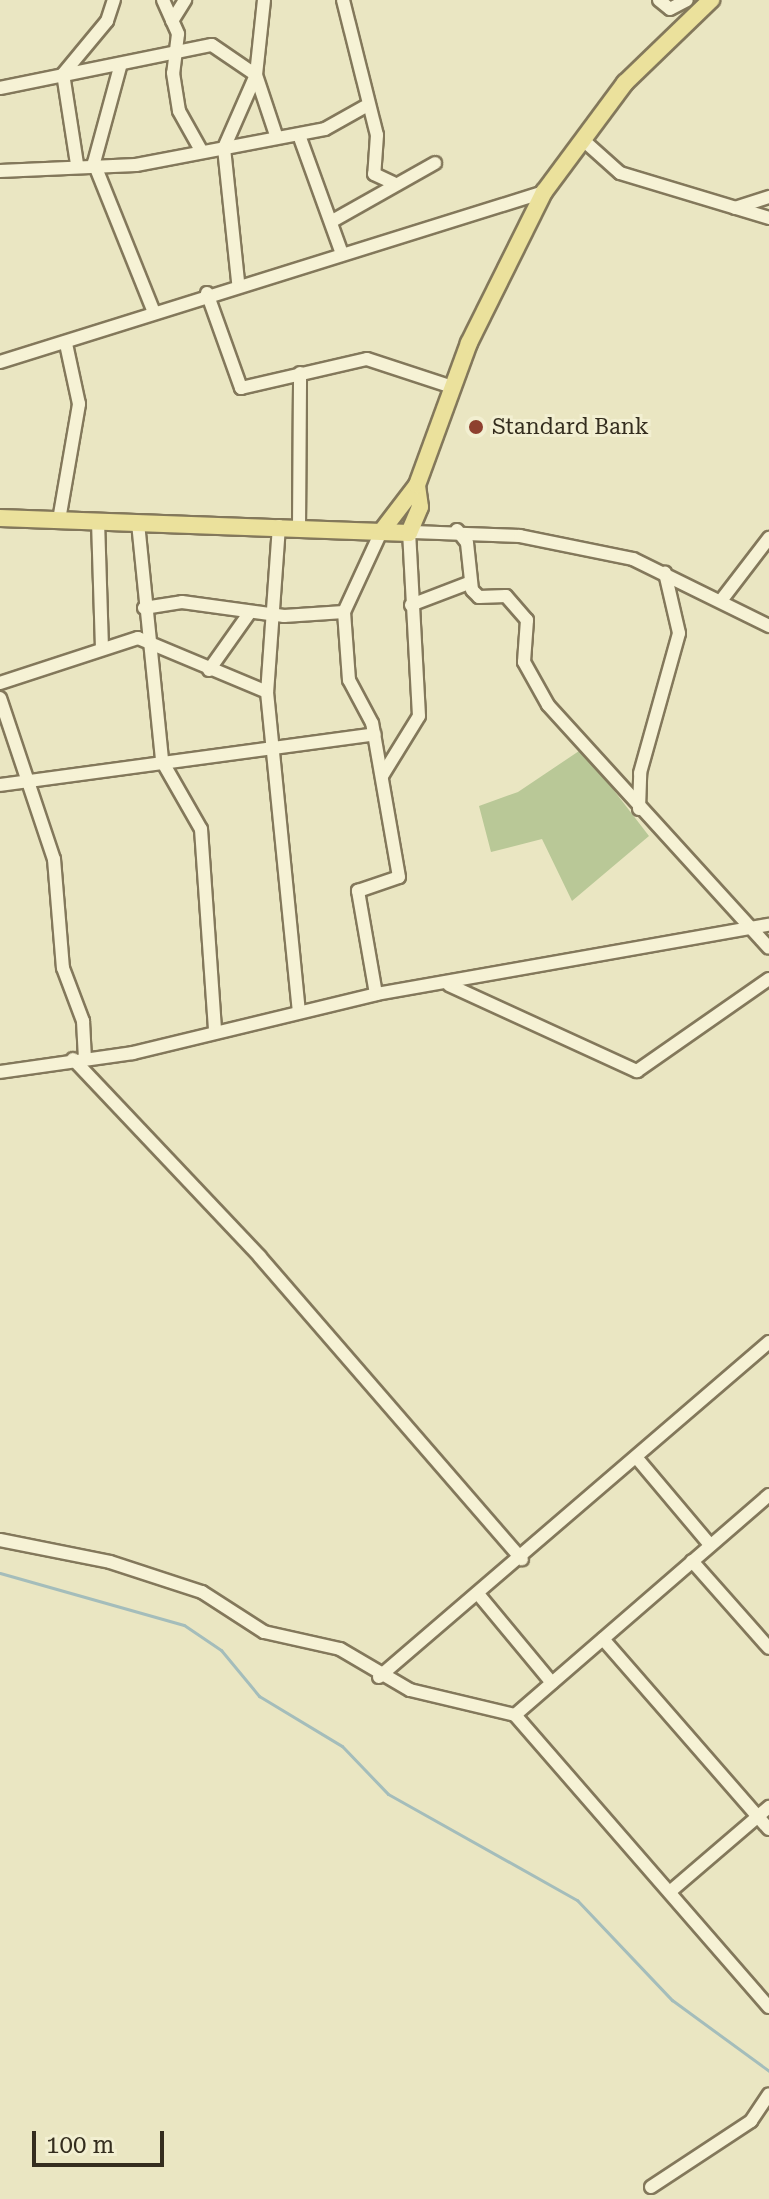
<!DOCTYPE html>
<style>
body{margin:0}
#map{position:relative;width:769px;height:2199px;overflow:hidden;background:#eae6c2;font-family:"Roboto Serif",serif}
div>[style]{position:absolute}
[style*='--x']{left:calc(var(--x)*1px);top:calc(var(--y)*1px);width:calc(var(--w)*1px);rotate:calc(var(--a)*1deg)}
.green>*{inset:0;background:#b9c897}
.stream>*{height:3px;margin:-1.5px;padding:0 1.5px;transform-origin:1.5px;border-radius:1.5px;background:#a4bdbb}
.roads{filter:drop-shadow(2px 0 #83785b) drop-shadow(-2px 0 #83785b) drop-shadow(0 2px #83785b) drop-shadow(0 -2px #83785b)}
.minor>*{height:12px;margin:-6px;padding:0 6px;transform-origin:6px;border-radius:6px;background:#f6f2d5}
.major>*{height:16px;margin:-8px;padding:0 8px;transform-origin:8px;border-radius:8px;background:#ebe19c}
.dots>*{width:22px;height:22px;translate:-50% -50%;box-sizing:border-box;border:4px solid #f2efd1;border-radius:50%}
span{translate:-50% -50%;white-space:nowrap;text-align:center;line-height:1.15;-webkit-text-stroke:6px #f2efd1;paint-order:stroke}
.poi-label{font-size:22px;color:#342d1e}
.left{translate:0 -50%;text-align:left}
.scale{position:absolute;left:32px;top:2131px;width:132px;height:36px;box-sizing:border-box;border:4px solid #342d1e;border-top:0;padding-left:10px;font-size:24px;line-height:28px;white-space:nowrap;color:#342d1e;-webkit-text-stroke:6px #f2efd1;paint-order:stroke}
</style>
<div id="map">
<div class="green">
<i style="clip-path:polygon(582px 749px,649px 836px,572px 901px,542px 839px,491px 852px,479px 806px,518px 792px)"></i>
</div>
<div class="stream">
<i style="--x:0;--y:1573;--w:191;--a:15.8"></i>
<i style="--x:184;--y:1625;--w:45;--a:34"></i>
<i style="--x:221;--y:1650;--w:60;--a:50.4"></i>
<i style="--x:259;--y:1696;--w:97;--a:31.1"></i>
<i style="--x:342;--y:1746;--w:66;--a:46.2"></i>
<i style="--x:388;--y:1794;--w:217;--a:29.3"></i>
<i style="--x:577;--y:1900;--w:138;--a:46.5"></i>
<i style="--x:672;--y:2000;--w:120;--a:36.2"></i>
</div>
<div class="roads">
<div class="minor">
<i style="--x:163;--y:0;--w:37;--a:66"></i>
<i style="--x:178;--y:34;--w:39;--a:97"></i>
<i style="--x:173;--y:73;--w:38;--a:81"></i>
<i style="--x:179;--y:111;--w:47;--a:60.7"></i>
<i style="--x:264;--y:0;--w:75;--a:96.1"></i>
<i style="--x:256;--y:75;--w:66;--a:71.6"></i>
<i style="--x:343;--y:0;--w:139;--a:75.9"></i>
<i style="--x:377;--y:135;--w:39;--a:94"></i>
<i style="--x:374;--y:174;--w:21;--a:25"></i>
<i style="--x:659;--y:0;--w:14;--a:39"></i>
<i style="--x:670;--y:9;--w:19;--a:-28"></i>
<i style="--x:172;--y:21;--w:25;--a:-58"></i>
<i style="--x:120;--y:67;--w:99;--a:105.2"></i>
<i style="--x:94;--y:163;--w:161;--a:68.1"></i>
<i style="--x:0;--y:88;--w:216;--a:-11.5"></i>
<i style="--x:212;--y:45;--w:53;--a:34.3"></i>
<i style="--x:256;--y:75;--w:80;--a:113.7"></i>
<i style="--x:224;--y:148;--w:135;--a:84"></i>
<i style="--x:299;--y:135;--w:127;--a:70.1"></i>
<i style="--x:582;--y:139;--w:51;--a:41.8"></i>
<i style="--x:620;--y:173;--w:156;--a:16.8"></i>
<i style="--x:77;--y:164;--w:91;--a:-98.8"></i>
<i style="--x:63;--y:74;--w:69;--a:-50.3"></i>
<i style="--x:107;--y:21;--w:22;--a:-72"></i>
<i style="--x:0;--y:171;--w:136;--a:-2.5"></i>
<i style="--x:136;--y:165;--w:192;--a:-10.8"></i>
<i style="--x:325;--y:129;--w:45;--a:-29.4"></i>
<i style="--x:735;--y:208;--w:36;--a:-18"></i>
<i style="--x:334;--y:220;--w:116;--a:-29.4"></i>
<i style="--x:207;--y:293;--w:101;--a:70.3"></i>
<i style="--x:241;--y:388;--w:129;--a:-13"></i>
<i style="--x:367;--y:359;--w:89;--a:18.2"></i>
<i style="--x:0;--y:362;--w:570;--a:-17.35"></i>
<i style="--x:59;--y:520;--w:118;--a:-80.2"></i>
<i style="--x:79;--y:404;--w:61;--a:-102.2"></i>
<i style="--x:98;--y:521;--w:127;--a:88.2"></i>
<i style="--x:138;--y:523;--w:239;--a:84.2"></i>
<i style="--x:162;--y:761;--w:78;--a:60.2"></i>
<i style="--x:201;--y:829;--w:202;--a:86"></i>
<i style="--x:279;--y:526;--w:166;--a:94.1"></i>
<i style="--x:267;--y:692;--w:320;--a:84.3"></i>
<i style="--x:299;--y:527;--w:154;--a:-89.6"></i>
<i style="--x:457;--y:530;--w:16;--a:52"></i>
<i style="--x:467;--y:543;--w:47;--a:83.9"></i>
<i style="--x:472;--y:590;--w:10;--a:45"></i>
<i style="--x:479;--y:597;--w:27;--a:-2"></i>
<i style="--x:506;--y:596;--w:32;--a:49"></i>
<i style="--x:527;--y:620;--w:42;--a:94.1"></i>
<i style="--x:524;--y:662;--w:49;--a:60.8"></i>
<i style="--x:548;--y:705;--w:328;--a:47.7"></i>
<i style="--x:413;--y:532;--w:107;--a:2.1"></i>
<i style="--x:520;--y:536;--w:115;--a:11.5"></i>
<i style="--x:633;--y:559;--w:152;--a:26.2"></i>
<i style="--x:723;--y:598;--w:76;--a:-52.5"></i>
<i style="--x:411;--y:605;--w:62;--a:-20.8"></i>
<i style="--x:144;--y:608;--w:38;--a:-9"></i>
<i style="--x:182;--y:602;--w:103;--a:7.8"></i>
<i style="--x:284;--y:616;--w:60;--a:-3.8"></i>
<i style="--x:209;--y:670;--w:71;--a:-54.7"></i>
<i style="--x:0;--y:683;--w:145;--a:-18.1"></i>
<i style="--x:138;--y:638;--w:140;--a:22.7"></i>
<i style="--x:0;--y:698;--w:170;--a:71.5"></i>
<i style="--x:54;--y:859;--w:109;--a:85.3"></i>
<i style="--x:63;--y:968;--w:57;--a:69.3"></i>
<i style="--x:83;--y:1021;--w:36;--a:87"></i>
<i style="--x:382;--y:776;--w:70;--a:-58.3"></i>
<i style="--x:419;--y:716;--w:183;--a:-93.1"></i>
<i style="--x:0;--y:785;--w:378;--a:-7.7"></i>
<i style="--x:639;--y:809;--w:36;--a:-88"></i>
<i style="--x:640;--y:773;--w:145;--a:-74.4"></i>
<i style="--x:679;--y:633;--w:62;--a:-103.1"></i>
<i style="--x:449;--y:985;--w:207;--a:24.6"></i>
<i style="--x:637;--y:1071;--w:161;--a:-34.9"></i>
<i style="--x:376;--y:994;--w:105;--a:-99.9"></i>
<i style="--x:358;--y:891;--w:43;--a:-18.9"></i>
<i style="--x:399;--y:877;--w:156;--a:-99.9"></i>
<i style="--x:372;--y:723;--w:49;--a:-118.1"></i>
<i style="--x:349;--y:680;--w:68;--a:-94.2"></i>
<i style="--x:344;--y:612;--w:88;--a:-65.2"></i>
<i style="--x:73;--y:1059;--w:272;--a:46.6"></i>
<i style="--x:260;--y:1257;--w:400;--a:49.1"></i>
<i style="--x:0;--y:1072;--w:134;--a:-8.1"></i>
<i style="--x:133;--y:1053;--w:250;--a:-13.6"></i>
<i style="--x:376;--y:994;--w:399;--a:-10"></i>
<i style="--x:636;--y:1457;--w:115;--a:49.9"></i>
<i style="--x:769;--y:1495;--w:336;--a:139.1"></i>
<i style="--x:515;--y:1715;--w:387;--a:49"></i>
<i style="--x:0;--y:1540;--w:112;--a:11.3"></i>
<i style="--x:110;--y:1562;--w:97;--a:18.1"></i>
<i style="--x:202;--y:1592;--w:74;--a:32.8"></i>
<i style="--x:264;--y:1632;--w:78;--a:12.6"></i>
<i style="--x:340;--y:1649;--w:81;--a:30.4"></i>
<i style="--x:410;--y:1690;--w:108;--a:13.4"></i>
<i style="--x:692;--y:1561;--w:116;--a:48.5"></i>
<i style="--x:479;--y:1595;--w:114;--a:50.3"></i>
<i style="--x:603;--y:1639;--w:252;--a:48.9"></i>
<i style="--x:379;--y:1677;--w:514;--a:-40.66"></i>
<i style="--x:672;--y:1890;--w:128;--a:-40.6"></i>
<i style="--x:651;--y:2187;--w:120;--a:-33.4"></i>
<i style="--x:751;--y:2121;--w:32;--a:-56"></i>
</div>
<div class="major">
<i style="--x:0;--y:518;--w:409;--a:2.1"></i>
<i style="--x:409;--y:533;--w:28;--a:-67"></i>
<i style="--x:420;--y:507;--w:22;--a:-98"></i>
<i style="--x:381;--y:532;--w:59;--a:-52.5"></i>
<i style="--x:417;--y:485;--w:151;--a:-69.9"></i>
<i style="--x:469;--y:343;--w:169;--a:-63.6"></i>
<i style="--x:544;--y:192;--w:136;--a:-53.4"></i>
<i style="--x:625;--y:83;--w:120;--a:-44"></i>
</div>
</div>
<div class="dots">
<i style="left:476px;top:427px;background:#8e402f"></i>
</div>
<div class="poi-label">
<span class="left" style="left:492px;top:427px">Standard Bank</span>
</div>
<div class="scale">100 m</div>
</div>
